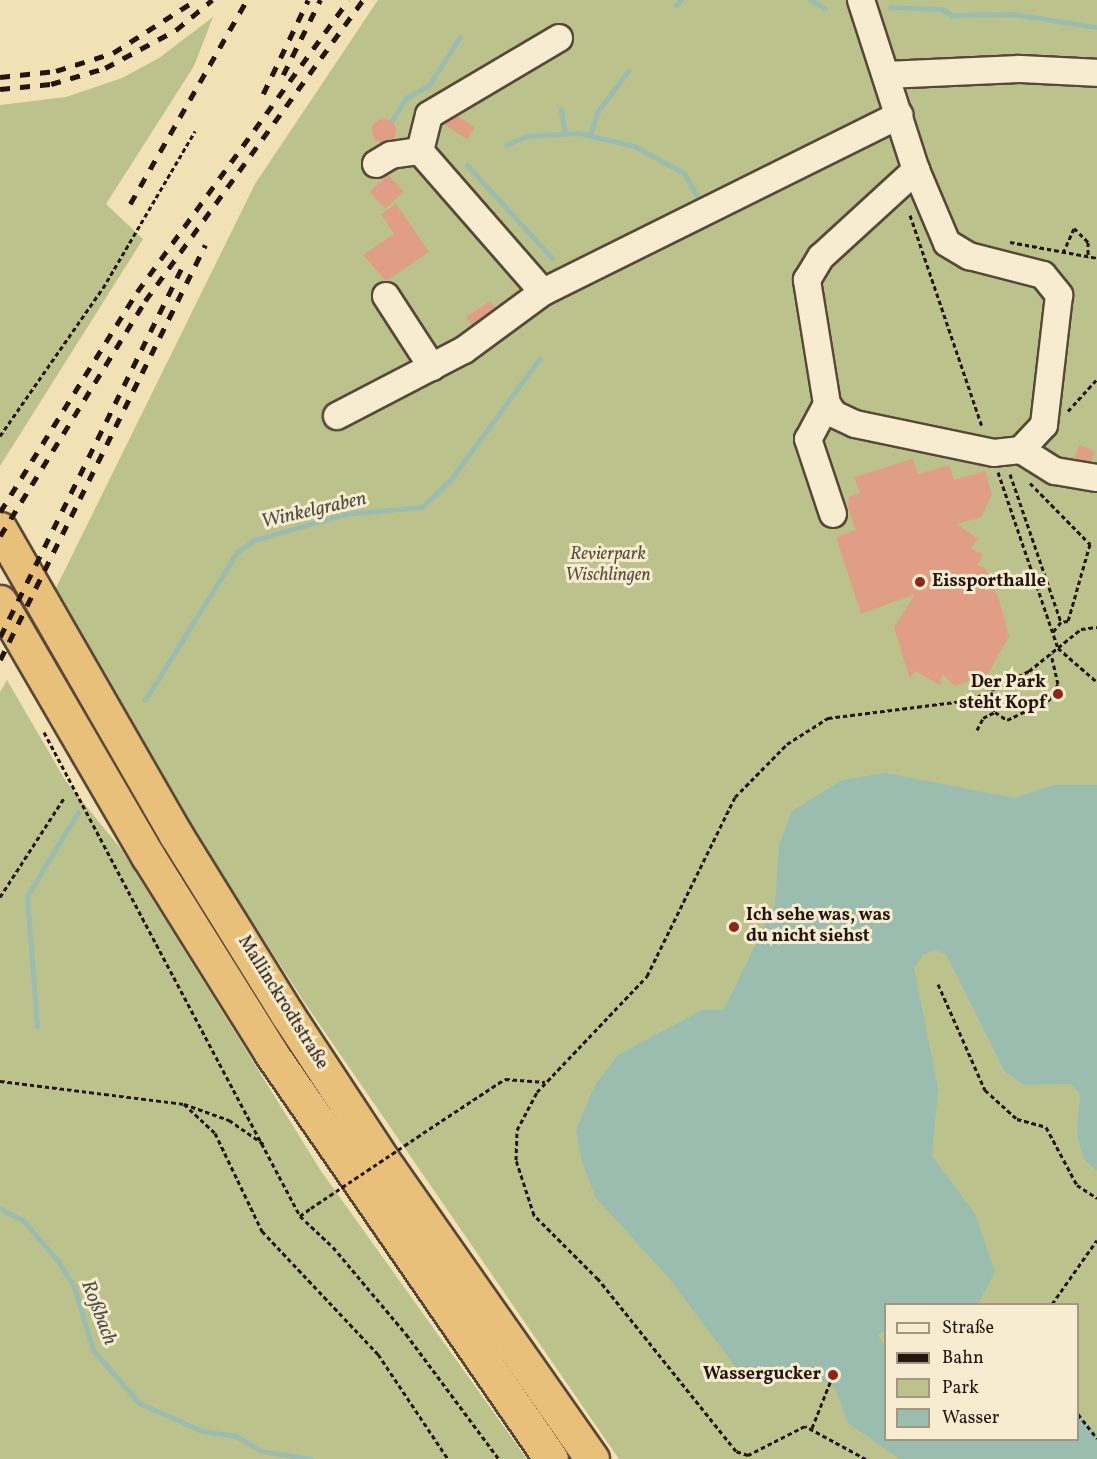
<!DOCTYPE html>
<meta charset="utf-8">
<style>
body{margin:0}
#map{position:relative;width:1097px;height:1459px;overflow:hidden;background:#f2e1b5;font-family:Vollkorn,serif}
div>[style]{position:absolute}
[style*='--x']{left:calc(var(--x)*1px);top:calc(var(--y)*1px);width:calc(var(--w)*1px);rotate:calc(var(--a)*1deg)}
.green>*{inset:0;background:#bcc28c}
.water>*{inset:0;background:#9bbdb0}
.stream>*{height:5px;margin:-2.5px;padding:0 2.5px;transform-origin:2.5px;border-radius:2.5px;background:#9bbdb0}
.building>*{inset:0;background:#e19e86;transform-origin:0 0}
.round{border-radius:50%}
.path>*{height:3px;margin-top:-1.5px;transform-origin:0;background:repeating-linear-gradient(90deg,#241510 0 4.5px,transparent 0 7.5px)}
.roads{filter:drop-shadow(2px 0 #584839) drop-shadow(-2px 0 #584839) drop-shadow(0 2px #584839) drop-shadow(0 -2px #584839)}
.minor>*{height:26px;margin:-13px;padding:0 13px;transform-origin:13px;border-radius:13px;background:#f7eccf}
.highway>*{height:33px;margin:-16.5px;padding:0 16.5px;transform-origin:16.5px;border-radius:16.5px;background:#e9c07a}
.rail>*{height:4.5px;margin-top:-2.25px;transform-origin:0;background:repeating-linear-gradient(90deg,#241510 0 10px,transparent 0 20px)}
.path-bridge>*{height:3px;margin-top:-1.5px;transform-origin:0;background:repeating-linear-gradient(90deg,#241510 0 4.5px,transparent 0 7.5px)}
.dots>*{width:16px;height:16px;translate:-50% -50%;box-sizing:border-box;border:3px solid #f7eccf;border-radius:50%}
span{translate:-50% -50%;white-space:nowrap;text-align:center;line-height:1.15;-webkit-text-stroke:6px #f7eccf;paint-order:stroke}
.park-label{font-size:18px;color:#59523b;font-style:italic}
.poi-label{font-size:18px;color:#241510;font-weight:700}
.left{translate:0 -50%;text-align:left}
.right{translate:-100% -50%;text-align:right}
.street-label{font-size:18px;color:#241510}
.water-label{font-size:20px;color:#4e5048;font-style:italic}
.legend{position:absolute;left:884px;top:1303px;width:195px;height:138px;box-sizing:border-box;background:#f7eccf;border:2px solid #a39683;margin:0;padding:8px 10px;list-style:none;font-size:18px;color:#241510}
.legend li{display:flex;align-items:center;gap:12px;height:30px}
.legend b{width:30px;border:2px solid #a39683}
</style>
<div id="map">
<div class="green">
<i style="clip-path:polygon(evenodd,378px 0,1097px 0,1097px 1459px,619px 1459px,302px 999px,191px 825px,55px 590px,255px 184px,378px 0,886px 1304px,1078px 1304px,1078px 1440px,886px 1440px,886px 1304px)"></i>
<i style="clip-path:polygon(213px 17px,194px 66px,106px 204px,143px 239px,0 466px,0 105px,66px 97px,122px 78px,159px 58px)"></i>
<i style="clip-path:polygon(7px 680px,65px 780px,121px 849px,321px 1171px,527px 1459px,0 1459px,0 692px)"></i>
</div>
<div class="water">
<i style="clip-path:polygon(886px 773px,1014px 798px,1054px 785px,1097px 785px,1097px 1171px,1084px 1159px,1077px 1135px,1080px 1094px,1071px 1084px,1024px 1085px,1005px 1072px,946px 954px,935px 950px,923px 955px,914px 968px,938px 1088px,932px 1156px,975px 1214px,995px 1272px,978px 1304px,886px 1304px,885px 1330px,878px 1335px,885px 1346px,886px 1440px,1078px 1440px,1078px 1413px,1097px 1434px,1097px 1459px,900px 1459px,848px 1423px,835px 1388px,822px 1380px,759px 1381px,738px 1370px,668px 1277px,596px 1198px,582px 1162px,576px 1130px,595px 1085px,618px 1055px,702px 1010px,724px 1009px,775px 905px,779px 845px,792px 811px,842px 780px)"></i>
</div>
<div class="stream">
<i style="--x:810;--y:0;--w:17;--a:28"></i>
<i style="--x:676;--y:5;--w:7;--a:-45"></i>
<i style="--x:890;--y:7;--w:51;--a:2.2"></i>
<i style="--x:941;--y:9;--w:13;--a:29"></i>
<i style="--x:952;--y:15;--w:60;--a:-1"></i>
<i style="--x:1012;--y:14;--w:86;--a:8.7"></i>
<i style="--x:561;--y:109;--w:24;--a:81"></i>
<i style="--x:391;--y:122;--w:28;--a:-58"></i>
<i style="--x:406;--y:98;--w:26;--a:-29"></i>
<i style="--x:429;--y:85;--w:57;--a:-57.1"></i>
<i style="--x:590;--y:135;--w:25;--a:-72"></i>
<i style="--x:598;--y:111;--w:51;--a:-52.9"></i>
<i style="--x:506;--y:145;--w:23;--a:-23"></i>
<i style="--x:527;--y:136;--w:51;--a:-3.4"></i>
<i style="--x:578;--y:133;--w:57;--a:13.1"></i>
<i style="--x:634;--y:146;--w:57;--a:28.4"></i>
<i style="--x:684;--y:173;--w:38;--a:61"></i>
<i style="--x:467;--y:165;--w:126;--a:47.6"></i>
<i style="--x:145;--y:700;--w:174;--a:-58.1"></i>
<i style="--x:237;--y:552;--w:21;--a:-35"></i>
<i style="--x:254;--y:540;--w:96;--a:-15.8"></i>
<i style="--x:346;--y:514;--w:76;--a:-5.3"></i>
<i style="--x:422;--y:507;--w:40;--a:-44"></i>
<i style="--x:451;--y:479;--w:150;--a:-53.7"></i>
<i style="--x:37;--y:1026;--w:130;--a:-94.4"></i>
<i style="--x:27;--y:896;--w:98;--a:-58.7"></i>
<i style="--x:0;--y:1209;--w:25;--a:26"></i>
<i style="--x:23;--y:1220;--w:54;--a:49.5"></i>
<i style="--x:58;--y:1261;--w:31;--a:58"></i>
<i style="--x:74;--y:1287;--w:66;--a:73.2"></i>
<i style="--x:93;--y:1350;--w:70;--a:49"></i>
<i style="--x:139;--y:1403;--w:69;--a:24"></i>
<i style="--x:202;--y:1431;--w:34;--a:8"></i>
<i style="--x:236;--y:1436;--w:29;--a:31"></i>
<i style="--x:261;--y:1451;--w:51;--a:9.1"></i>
</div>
<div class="building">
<i style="clip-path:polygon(457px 116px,475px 127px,467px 139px,443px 124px)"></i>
<i class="round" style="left:372px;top:119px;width:24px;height:24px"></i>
<i style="left:388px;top:175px;width:23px;height:25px;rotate:47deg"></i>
<i style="clip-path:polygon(396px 204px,429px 252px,386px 281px,363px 255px,394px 234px,381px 214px)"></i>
<i style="clip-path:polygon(490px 301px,495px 308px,472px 326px,466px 317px)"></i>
<i style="clip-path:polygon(1080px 445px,1095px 452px,1090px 462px,1074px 458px)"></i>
<i style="clip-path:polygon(913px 459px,918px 474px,949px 465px,954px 480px,985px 471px,992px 494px,981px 517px,957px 524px,978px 539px,971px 548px,983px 555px,977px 565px,985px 568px,999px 600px,1009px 636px,988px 674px,955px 686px,942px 674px,940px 685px,915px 671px,910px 679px,894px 627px,915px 594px,861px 614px,836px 537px,856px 530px,848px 507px,849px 497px,860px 493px,854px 477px)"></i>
</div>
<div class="path">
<i style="--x:910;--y:215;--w:224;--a:71.2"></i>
<i style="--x:1010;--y:242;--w:88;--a:10.4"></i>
<i style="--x:1063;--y:253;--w:27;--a:-66"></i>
<i style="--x:1074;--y:228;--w:20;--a:45"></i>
<i style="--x:1088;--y:242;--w:15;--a:90"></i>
<i style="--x:1068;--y:411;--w:43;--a:-47.8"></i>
<i style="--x:0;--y:436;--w:180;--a:-55.2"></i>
<i style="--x:103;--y:288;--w:182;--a:-59.6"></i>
<i style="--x:998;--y:472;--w:186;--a:71.2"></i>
<i style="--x:1058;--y:648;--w:52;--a:41.1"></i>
<i style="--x:1010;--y:474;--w:157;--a:71"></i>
<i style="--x:1061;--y:622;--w:14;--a:129"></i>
<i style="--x:1030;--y:483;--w:86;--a:45.5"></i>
<i style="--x:1090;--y:544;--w:80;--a:105.9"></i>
<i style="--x:1068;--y:621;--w:7;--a:172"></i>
<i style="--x:991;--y:692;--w:20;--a:79"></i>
<i style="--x:995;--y:712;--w:14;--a:34"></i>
<i style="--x:1007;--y:720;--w:47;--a:-25.5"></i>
<i style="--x:1049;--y:700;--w:18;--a:-61"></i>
<i style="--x:1058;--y:684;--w:31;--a:-103"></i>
<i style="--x:977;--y:730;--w:13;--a:-63"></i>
<i style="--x:983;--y:718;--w:13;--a:-27"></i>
<i style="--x:44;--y:732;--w:548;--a:62.12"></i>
<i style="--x:300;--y:1216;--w:45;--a:43.2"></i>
<i style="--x:333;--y:1247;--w:114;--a:50"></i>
<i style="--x:406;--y:1334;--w:156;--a:53.4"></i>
<i style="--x:0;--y:897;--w:118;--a:-57.1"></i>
<i style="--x:938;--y:984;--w:116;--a:66.1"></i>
<i style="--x:985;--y:1090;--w:43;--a:42.2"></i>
<i style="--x:1017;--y:1119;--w:30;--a:15"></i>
<i style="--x:1046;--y:1127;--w:66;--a:61.9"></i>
<i style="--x:1077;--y:1185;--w:24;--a:33"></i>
<i style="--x:0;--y:1081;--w:185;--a:7.1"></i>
<i style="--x:184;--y:1104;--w:48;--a:19.6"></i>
<i style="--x:229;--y:1120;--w:44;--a:34.8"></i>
<i style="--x:184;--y:1104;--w:42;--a:43.1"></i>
<i style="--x:215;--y:1133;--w:109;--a:64.4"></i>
<i style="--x:262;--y:1231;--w:169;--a:46.7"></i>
<i style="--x:378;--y:1354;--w:126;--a:56.3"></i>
<i style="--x:423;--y:1133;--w:98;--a:-33.4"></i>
<i style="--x:505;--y:1079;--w:40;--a:4.3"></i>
<i style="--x:300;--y:1216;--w:14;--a:-36"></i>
<i style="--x:1052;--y:1304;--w:78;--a:-54.9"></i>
<i style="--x:1078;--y:1414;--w:31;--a:52"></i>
<i style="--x:812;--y:1428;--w:57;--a:-68.4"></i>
<i style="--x:866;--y:1459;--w:69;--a:-151.6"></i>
<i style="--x:805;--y:1426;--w:64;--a:153"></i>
<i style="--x:748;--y:1455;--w:13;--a:-162"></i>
<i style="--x:736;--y:1451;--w:221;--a:-128.7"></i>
<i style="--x:598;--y:1279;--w:91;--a:-135"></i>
<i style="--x:534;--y:1215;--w:58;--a:-108.1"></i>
<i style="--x:516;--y:1160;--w:30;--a:-88"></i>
<i style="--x:517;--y:1130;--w:43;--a:-62.2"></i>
<i style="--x:537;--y:1092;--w:160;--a:-46.5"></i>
<i style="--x:647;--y:976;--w:199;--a:-63.8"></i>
<i style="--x:735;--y:797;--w:74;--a:-45.5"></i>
<i style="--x:787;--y:744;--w:49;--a:-32.4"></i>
<i style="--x:828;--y:718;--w:144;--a:-7.2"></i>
<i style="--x:971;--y:700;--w:65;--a:-26.6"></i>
<i style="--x:1029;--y:671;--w:67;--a:-38.9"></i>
<i style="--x:1081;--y:629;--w:16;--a:-7"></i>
</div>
<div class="roads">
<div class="minor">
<i style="--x:861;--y:0;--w:179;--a:72.1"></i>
<i style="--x:916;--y:170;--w:79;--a:67"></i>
<i style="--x:947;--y:243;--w:26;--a:31"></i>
<i style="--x:969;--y:256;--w:76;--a:14.4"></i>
<i style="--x:1043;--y:275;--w:26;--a:51"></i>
<i style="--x:1059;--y:295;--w:131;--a:96.6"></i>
<i style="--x:1044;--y:425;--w:34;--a:133"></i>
<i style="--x:1021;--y:450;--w:27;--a:174"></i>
<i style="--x:994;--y:453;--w:142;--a:-168.2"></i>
<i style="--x:855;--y:424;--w:23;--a:-155"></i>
<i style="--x:834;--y:414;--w:12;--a:-125"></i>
<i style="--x:827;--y:404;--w:126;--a:-99.2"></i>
<i style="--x:807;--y:280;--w:27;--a:-59"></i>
<i style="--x:821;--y:257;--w:129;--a:-42.5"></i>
<i style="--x:886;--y:75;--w:133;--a:-2.6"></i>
<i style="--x:1019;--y:69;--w:78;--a:2.9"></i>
<i style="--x:376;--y:164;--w:17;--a:-31"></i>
<i style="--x:391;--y:155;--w:29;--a:-8"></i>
<i style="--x:543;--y:292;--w:187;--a:-131.1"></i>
<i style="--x:420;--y:151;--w:37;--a:-76"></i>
<i style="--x:429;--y:115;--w:151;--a:-30.6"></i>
<i style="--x:386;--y:296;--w:85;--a:57.1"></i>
<i style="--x:827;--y:404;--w:40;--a:118"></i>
<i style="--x:808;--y:439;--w:79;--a:71.6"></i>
<i style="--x:337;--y:416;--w:143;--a:-27.5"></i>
<i style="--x:464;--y:350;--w:98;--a:-36.3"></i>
<i style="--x:543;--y:292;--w:398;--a:-26.4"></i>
<i style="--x:1021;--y:450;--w:40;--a:32"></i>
<i style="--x:1055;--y:471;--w:43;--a:9.5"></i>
</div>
<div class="highway">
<i style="--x:0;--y:529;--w:353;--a:60.1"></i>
<i style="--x:176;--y:835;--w:211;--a:58.2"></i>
<i style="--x:287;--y:1014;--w:186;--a:56.7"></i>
<i style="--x:389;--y:1169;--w:354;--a:55"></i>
<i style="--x:0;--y:602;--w:294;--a:59.8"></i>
<i style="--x:148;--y:856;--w:232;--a:58"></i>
<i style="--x:271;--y:1053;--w:493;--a:55.4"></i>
</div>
</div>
<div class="rail">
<i style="--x:283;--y:75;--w:84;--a:-63.7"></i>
<i style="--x:0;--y:77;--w:56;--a:-6.1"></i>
<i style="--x:56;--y:71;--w:60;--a:-17.5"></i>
<i style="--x:113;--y:53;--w:98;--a:-32.6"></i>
<i style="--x:0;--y:89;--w:51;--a:-5.6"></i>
<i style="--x:51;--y:84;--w:56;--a:-16.5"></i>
<i style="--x:105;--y:68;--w:81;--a:-28.2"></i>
<i style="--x:176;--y:30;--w:47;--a:-39.8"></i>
<i style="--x:263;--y:94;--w:104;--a:-64.4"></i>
<i style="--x:130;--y:204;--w:235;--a:-60.2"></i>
<i style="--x:0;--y:512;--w:259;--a:-58.1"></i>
<i style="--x:137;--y:292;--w:360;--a:-54.1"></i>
<i style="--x:0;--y:536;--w:276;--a:-58.3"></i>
<i style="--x:145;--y:301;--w:372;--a:-54.1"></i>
<i style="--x:0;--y:637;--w:415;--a:-63.8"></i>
<i style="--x:0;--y:660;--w:463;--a:-63.7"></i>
</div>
<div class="path-bridge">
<i style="--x:311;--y:1208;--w:135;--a:-33.8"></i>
</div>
<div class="dots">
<i style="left:920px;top:582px;background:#8f2418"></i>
<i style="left:1058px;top:694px;background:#8f2418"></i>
<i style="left:734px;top:927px;background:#8f2418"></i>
<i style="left:833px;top:1375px;background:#8f2418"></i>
</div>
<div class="park-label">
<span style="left:608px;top:566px">Revierpark<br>Wischlingen</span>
</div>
<div class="poi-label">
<span class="left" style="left:932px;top:582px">Eissporthalle</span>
<span class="right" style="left:1046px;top:694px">Der Park<br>steht Kopf</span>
<span class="left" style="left:746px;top:927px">Ich sehe was, was<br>du nicht siehst</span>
<span class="right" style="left:821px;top:1375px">Wassergucker</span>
</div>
<div class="street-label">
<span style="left:282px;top:1003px;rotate:58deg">Mallinckrodtstraße</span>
</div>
<div class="water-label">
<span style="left:314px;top:511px;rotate:-13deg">Winkelgraben</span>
<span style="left:98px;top:1313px;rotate:69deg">Roßbach</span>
</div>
<ul class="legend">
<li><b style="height:8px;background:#f7eccf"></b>Straße</li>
<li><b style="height:8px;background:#241510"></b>Bahn</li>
<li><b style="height:16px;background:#bcc28c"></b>Park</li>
<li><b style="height:16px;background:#9bbdb0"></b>Wasser</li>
</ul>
</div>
